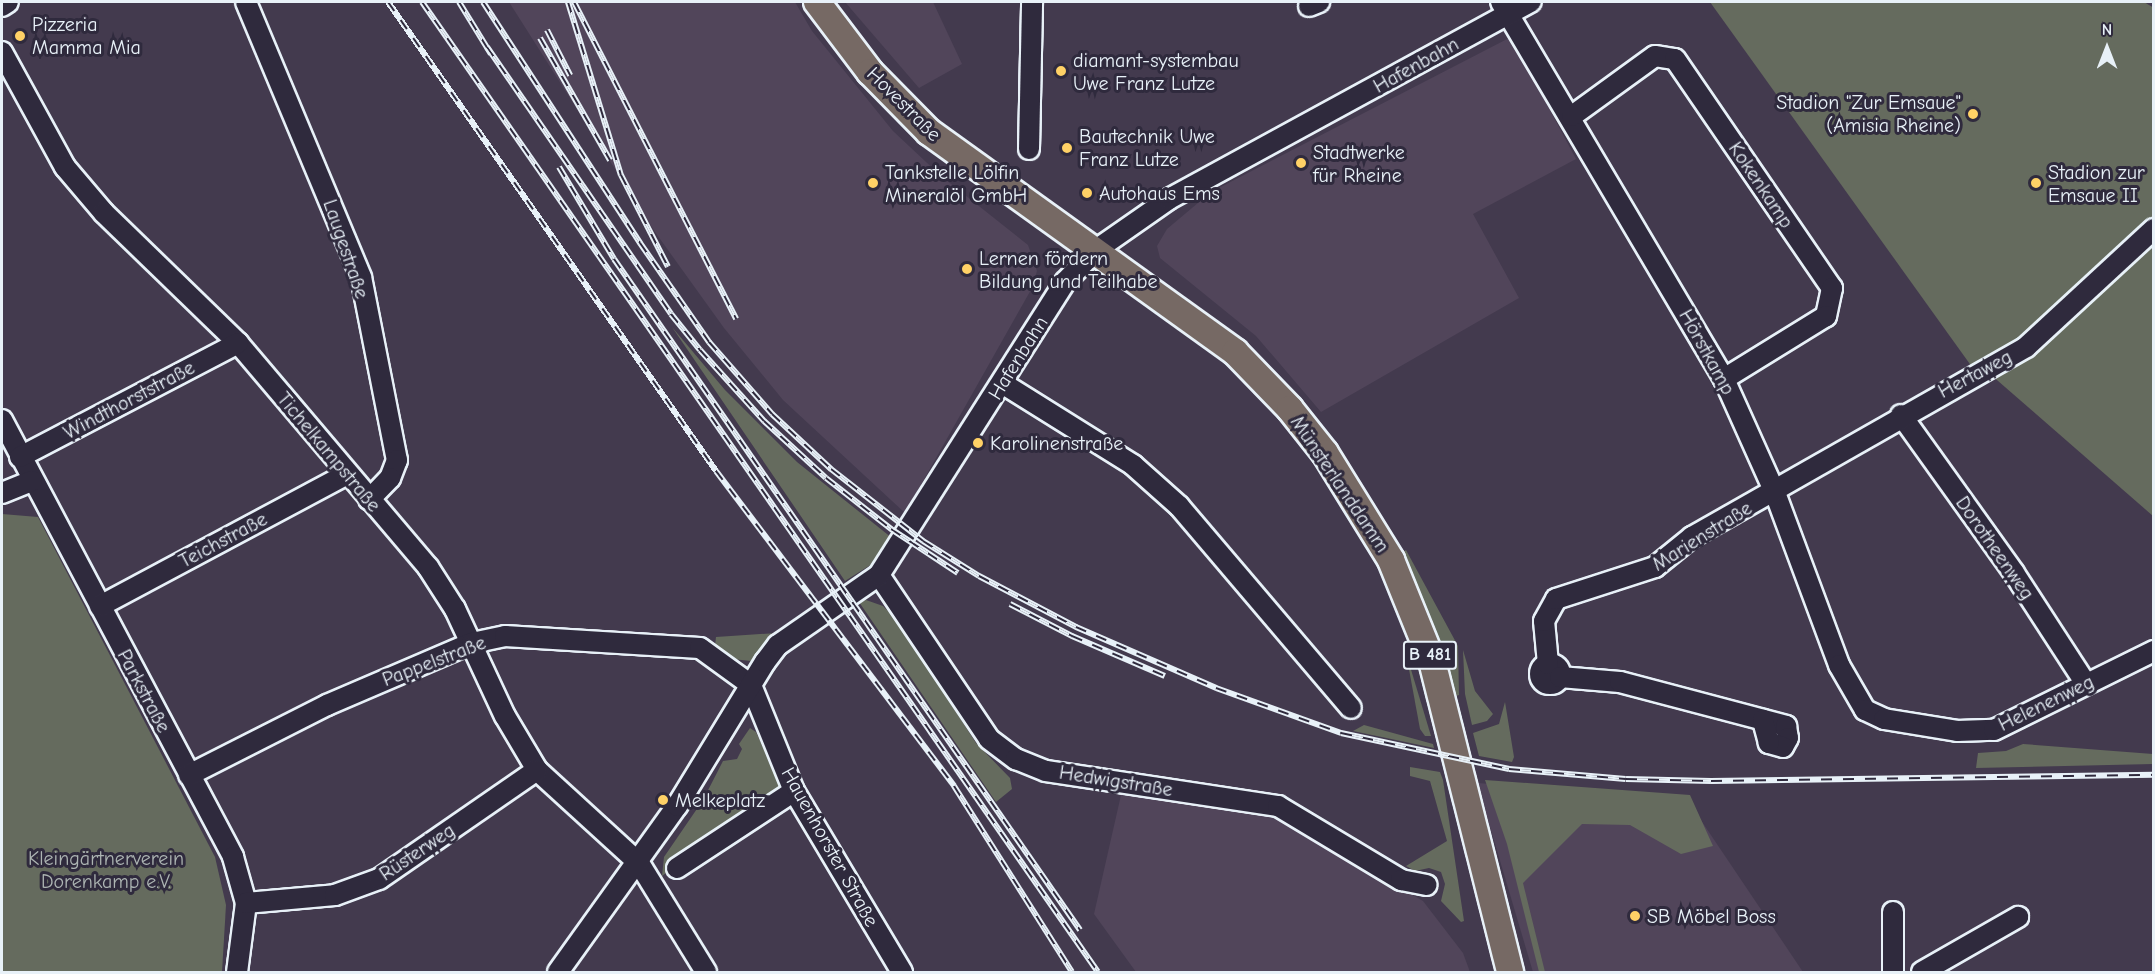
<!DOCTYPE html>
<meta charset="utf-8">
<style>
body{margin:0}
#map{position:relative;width:2155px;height:974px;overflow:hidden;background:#433a4e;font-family:"Comic Neue",sans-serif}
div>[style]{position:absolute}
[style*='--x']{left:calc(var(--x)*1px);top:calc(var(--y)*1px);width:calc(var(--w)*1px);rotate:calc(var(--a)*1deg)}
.built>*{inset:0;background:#51455a}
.green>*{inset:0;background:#656b5e}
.roads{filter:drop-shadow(2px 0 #e8f1f8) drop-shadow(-2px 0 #e8f1f8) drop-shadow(0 2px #e8f1f8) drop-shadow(0 -2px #e8f1f8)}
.minor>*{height:20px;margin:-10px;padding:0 10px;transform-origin:10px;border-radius:10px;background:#2f2a3d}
.minor>.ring{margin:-10px;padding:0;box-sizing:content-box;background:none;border:20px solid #2f2a3d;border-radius:50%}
.major>*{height:26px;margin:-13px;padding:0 13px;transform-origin:13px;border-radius:13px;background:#766964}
.rail>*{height:6px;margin-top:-3px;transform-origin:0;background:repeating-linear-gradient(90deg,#2f2a3d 0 11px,#e8f1f8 0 22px);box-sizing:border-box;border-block:2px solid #e8f1f8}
.dots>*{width:16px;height:16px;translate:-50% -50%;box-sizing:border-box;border:3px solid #2f2a3d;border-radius:50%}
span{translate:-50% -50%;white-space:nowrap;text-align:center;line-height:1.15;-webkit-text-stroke:6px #2f2a3d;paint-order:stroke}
.shield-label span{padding:2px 4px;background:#2f2a3d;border:2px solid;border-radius:4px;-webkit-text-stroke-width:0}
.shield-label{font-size:18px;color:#e8f1f8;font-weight:700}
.poi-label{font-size:20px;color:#e8f1f8}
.left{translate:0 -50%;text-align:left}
.right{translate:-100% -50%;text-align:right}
.street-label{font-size:20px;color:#e8f1f8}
.park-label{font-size:20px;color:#adb5b3}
.frame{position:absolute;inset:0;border:3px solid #e8f1f8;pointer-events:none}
.north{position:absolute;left:2077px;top:18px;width:60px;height:60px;-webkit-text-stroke:4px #2f2a3d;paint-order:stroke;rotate:0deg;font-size:16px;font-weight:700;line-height:24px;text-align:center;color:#e8f1f8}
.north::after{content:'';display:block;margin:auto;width:21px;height:27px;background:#e8f1f8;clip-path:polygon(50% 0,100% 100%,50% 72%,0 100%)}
</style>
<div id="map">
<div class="built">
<i style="clip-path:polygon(509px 2px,795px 2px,812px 31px,893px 131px,941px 176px,1028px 245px,1037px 271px,1032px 288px,905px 513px,783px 400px,724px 328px,655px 232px)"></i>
<i style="clip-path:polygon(845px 2px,933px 2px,962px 64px,919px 88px)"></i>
<i style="clip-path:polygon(1511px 37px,1576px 159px,1473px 214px,1519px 298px,1321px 412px,1256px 336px,1160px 258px,1157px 246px,1167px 229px,1211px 192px)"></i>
<i style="clip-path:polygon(1477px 783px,1686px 798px,1803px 972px,1533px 972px)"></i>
<i style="clip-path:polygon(1121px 795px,1273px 813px,1423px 901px,1463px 953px,1470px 972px,1136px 972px,1094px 914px)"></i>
</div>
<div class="green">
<i style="clip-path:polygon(1710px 2px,2144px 2px,2154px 8px,2153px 225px,2025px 338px,1972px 367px)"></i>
<i style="clip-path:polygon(2153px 240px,2153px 516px,1990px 374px)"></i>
<i style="clip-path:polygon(672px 327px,725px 390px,797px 462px,892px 538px,872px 564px,845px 581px)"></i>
<i style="clip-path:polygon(2px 514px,38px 517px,215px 857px,226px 905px,222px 972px,2px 972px)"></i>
<i style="clip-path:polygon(1406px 550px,1458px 646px,1459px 695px,1456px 696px,1421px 595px,1400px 554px)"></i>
<i style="clip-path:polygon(866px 600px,883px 606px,897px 620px,976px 743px,1010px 778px,1012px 789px,996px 802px,859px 602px)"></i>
<i style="clip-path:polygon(777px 633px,751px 661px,732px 659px,715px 646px,716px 637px)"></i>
<i style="clip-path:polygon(1463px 650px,1475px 691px,1493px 714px,1487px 721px,1472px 725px,1465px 694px)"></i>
<i style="clip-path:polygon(1406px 653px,1431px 736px,1425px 736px,1420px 729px)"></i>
<i style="clip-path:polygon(1505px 702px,1514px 757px,1512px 762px,1479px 756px,1473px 733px,1499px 724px)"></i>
<i style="clip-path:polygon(1364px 725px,1433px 744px,1434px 748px,1353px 731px)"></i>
<i style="clip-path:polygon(750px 728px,756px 732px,782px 789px,662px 876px,664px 857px,703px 800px,723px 761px,737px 759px,742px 749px,739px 744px)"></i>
<i style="clip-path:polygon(2023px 744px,2153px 754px,2153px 764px,1976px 768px,1978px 753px,2006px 751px)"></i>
<i style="clip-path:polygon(1410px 767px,1440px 772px,1443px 780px,1464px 921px,1461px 922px,1441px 901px,1445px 884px,1441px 872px,1429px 868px,1415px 871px,1406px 866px,1447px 841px,1430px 781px,1410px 776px)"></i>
<i style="clip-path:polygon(1485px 780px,1690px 795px,1713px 846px,1681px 854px,1630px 825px,1582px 824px,1523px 883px,1545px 972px,1539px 972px,1507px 844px)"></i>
</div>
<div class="roads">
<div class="minor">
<i style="--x:246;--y:2;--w:298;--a:67.3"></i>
<i style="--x:361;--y:277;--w:187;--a:78.9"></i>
<i style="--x:397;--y:460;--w:19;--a:111"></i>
<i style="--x:390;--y:478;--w:30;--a:134"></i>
<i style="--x:1501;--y:2;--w:438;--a:59.4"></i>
<i style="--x:1724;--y:379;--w:122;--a:65.8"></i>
<i style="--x:1774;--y:490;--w:187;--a:69.6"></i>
<i style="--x:1839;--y:665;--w:52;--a:60"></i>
<i style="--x:1865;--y:710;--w:21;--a:25"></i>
<i style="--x:1884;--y:719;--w:74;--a:9.3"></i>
<i style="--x:1957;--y:731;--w:37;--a:-2"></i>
<i style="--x:1994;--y:730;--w:178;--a:-26.3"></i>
<i style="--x:2;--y:6;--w:7;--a:-34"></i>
<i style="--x:1309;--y:6;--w:11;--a:-22"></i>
<i style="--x:2;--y:52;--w:131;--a:61.3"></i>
<i style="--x:65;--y:167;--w:60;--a:49.7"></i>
<i style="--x:104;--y:213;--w:187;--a:44.1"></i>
<i style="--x:238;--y:343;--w:294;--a:49.7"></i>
<i style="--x:428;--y:567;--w:50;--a:57.3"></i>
<i style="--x:455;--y:609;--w:118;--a:65"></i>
<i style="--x:505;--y:716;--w:63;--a:59.3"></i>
<i style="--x:537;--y:770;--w:138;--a:42.4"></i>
<i style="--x:639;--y:863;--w:128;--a:58.4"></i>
<i style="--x:1572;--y:116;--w:102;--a:-35.9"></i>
<i style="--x:1655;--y:56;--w:20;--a:9"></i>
<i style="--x:1675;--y:59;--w:278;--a:55.6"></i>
<i style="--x:1832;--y:288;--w:29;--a:102"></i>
<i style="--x:1826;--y:316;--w:120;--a:148.3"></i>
<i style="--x:1029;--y:149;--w:147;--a:-88.8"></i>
<i style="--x:1002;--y:383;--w:155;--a:32"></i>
<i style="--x:1133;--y:465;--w:62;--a:41.7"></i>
<i style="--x:1179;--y:506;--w:265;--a:49.6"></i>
<i style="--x:1901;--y:415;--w:194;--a:54.4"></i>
<i style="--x:2014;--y:573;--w:132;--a:57"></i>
<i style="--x:2;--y:420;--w:494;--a:62.1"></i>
<i style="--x:233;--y:857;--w:48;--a:74.2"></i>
<i style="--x:246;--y:903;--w:70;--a:97.4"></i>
<i style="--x:20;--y:457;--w:246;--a:-27.6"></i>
<i style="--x:2;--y:493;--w:32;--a:-22"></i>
<i style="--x:879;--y:575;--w:197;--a:56.1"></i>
<i style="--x:989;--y:739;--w:34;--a:37"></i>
<i style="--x:1016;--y:759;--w:32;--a:22"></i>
<i style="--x:1046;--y:771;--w:235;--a:8.6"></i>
<i style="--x:1278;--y:806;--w:144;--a:31"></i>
<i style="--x:1401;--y:880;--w:26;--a:11"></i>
<i style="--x:100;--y:606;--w:280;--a:-28.1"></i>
<i class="ring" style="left:1540px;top:664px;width:0;height:0"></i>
<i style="--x:1548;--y:664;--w:43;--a:-95.3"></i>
<i style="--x:1544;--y:621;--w:25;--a:-61"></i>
<i style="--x:1556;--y:599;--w:104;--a:-17.9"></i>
<i style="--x:1655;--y:567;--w:48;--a:-39"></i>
<i style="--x:1692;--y:537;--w:384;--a:-29.6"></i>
<i style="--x:2026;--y:347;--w:174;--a:-42.7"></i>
<i style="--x:1560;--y:677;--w:60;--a:4.8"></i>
<i style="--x:1620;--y:682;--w:172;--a:14.8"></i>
<i style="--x:1786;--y:726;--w:12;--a:81"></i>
<i style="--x:1788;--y:738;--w:10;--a:119"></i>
<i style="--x:1783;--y:747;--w:15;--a:-164"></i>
<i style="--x:1769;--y:743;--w:24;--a:-105"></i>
<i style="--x:189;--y:775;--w:155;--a:-26.9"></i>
<i style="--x:327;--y:705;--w:158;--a:-23.2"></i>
<i style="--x:472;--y:643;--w:34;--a:-12"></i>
<i style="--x:505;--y:636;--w:195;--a:3.5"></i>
<i style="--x:700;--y:648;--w:63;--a:36"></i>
<i style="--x:751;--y:685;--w:114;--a:67.9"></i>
<i style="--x:794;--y:791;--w:211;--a:59.2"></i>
<i style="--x:677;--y:868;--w:140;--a:-33.3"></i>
<i style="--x:246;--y:903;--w:89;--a:-5.1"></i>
<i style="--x:335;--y:895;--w:47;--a:-20"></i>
<i style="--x:379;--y:879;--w:192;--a:-34.6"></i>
<i style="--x:558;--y:972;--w:204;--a:-54.4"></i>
<i style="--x:677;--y:806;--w:169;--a:-58.6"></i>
<i style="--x:765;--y:662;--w:21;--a:-53"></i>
<i style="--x:778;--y:645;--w:123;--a:-34.7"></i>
<i style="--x:879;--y:575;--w:347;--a:-57.6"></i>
<i style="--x:1065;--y:282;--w:45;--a:-45.9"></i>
<i style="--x:1096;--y:250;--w:89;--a:-34.9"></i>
<i style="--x:1169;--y:199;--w:412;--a:-28.6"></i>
<i style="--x:1893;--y:972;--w:60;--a:-90"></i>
<i style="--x:1922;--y:972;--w:111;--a:-29.8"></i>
</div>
<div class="major">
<i style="--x:817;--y:2;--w:88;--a:52.9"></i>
<i style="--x:870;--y:72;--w:84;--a:45.5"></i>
<i style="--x:929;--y:132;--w:377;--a:35.7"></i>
<i style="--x:1235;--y:352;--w:79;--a:46"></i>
<i style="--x:1290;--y:409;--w:56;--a:51.5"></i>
<i style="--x:1325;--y:453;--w:126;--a:58.3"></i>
<i style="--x:1391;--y:560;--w:109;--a:67.9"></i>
<i style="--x:1432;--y:661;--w:321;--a:75.9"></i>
</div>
</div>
<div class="rail">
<i style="--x:388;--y:2;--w:572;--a:55.03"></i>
<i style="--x:716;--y:471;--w:395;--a:52.9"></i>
<i style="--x:954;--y:786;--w:220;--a:57.6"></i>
<i style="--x:422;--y:2;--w:1182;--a:55.13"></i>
<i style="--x:459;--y:2;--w:61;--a:58.4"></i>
<i style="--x:483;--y:2;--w:288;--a:56.9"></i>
<i style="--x:640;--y:243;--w:121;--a:55.1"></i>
<i style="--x:709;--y:342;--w:96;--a:48.8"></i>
<i style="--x:772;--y:414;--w:81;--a:43"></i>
<i style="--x:831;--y:469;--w:117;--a:38"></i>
<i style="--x:923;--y:541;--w:66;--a:32"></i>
<i style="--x:979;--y:576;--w:110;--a:27.7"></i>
<i style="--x:1076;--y:627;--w:153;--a:23.5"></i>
<i style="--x:1216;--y:688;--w:133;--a:19.8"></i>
<i style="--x:1341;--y:733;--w:172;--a:12.1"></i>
<i style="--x:1509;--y:769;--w:117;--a:4.9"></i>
<i style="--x:1626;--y:779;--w:85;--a:1.3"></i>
<i style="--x:1711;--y:781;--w:443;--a:-0.8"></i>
<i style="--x:568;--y:2;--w:181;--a:73"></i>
<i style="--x:621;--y:175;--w:103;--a:62.9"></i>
<i style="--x:574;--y:2;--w:356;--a:62.9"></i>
<i style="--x:547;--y:30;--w:51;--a:62.9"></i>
<i style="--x:540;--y:38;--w:141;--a:60.2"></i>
<i style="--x:487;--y:47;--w:324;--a:55.4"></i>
<i style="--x:671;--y:314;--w:46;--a:51.1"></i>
<i style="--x:700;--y:350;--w:96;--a:48"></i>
<i style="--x:764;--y:421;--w:84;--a:42.6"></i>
<i style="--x:826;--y:478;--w:83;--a:38.1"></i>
<i style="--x:891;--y:529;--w:80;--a:33.3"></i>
<i style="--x:559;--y:167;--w:107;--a:59.1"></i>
<i style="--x:614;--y:259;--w:817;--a:55.22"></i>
<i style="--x:1010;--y:604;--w:70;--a:27.3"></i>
<i style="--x:1072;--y:636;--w:101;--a:23.3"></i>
</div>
<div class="dots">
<i style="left:20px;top:36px;background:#ffd166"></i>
<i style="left:1061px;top:71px;background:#ffd166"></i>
<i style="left:1973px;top:114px;background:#ffd166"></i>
<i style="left:1067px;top:148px;background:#ffd166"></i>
<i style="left:1301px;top:163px;background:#ffd166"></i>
<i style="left:873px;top:183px;background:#ffd166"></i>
<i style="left:2036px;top:183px;background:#ffd166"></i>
<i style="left:1087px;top:193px;background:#ffd166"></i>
<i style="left:967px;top:269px;background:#ffd166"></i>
<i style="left:978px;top:443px;background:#ffd166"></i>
<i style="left:663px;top:800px;background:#ffd166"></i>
<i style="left:1635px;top:916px;background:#ffd166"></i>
</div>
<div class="shield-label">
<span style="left:1430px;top:655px">B 481</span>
</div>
<div class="poi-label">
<span class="left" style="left:32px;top:36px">Pizzeria<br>Mamma Mia</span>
<span class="left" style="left:1073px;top:72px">diamant-systembau<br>Uwe Franz Lutze</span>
<span class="right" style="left:1961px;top:114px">Stadion "Zur Emsaue"<br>(Amisia Rheine)</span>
<span class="left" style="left:1079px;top:148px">Bautechnik Uwe<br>Franz Lutze</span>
<span class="left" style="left:1313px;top:164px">Stadtwerke<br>für Rheine</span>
<span class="left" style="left:885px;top:184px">Tankstelle Lölfin<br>Mineralöl GmbH</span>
<span class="left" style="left:2048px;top:184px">Stadion zur<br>Emsaue II</span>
<span class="left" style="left:1099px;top:193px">Autohaus Ems</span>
<span class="left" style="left:979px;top:270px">Lernen fördern<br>Bildung und Teilhabe</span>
<span class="left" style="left:990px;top:443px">Karolinenstraße</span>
<span class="left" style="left:675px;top:800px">Melkeplatz</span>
<span class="left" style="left:1647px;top:916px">SB Möbel Boss</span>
</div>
<div class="street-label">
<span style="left:1416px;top:65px;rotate:-29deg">Hafenbahn</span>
<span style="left:904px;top:104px;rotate:45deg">Hovestraße</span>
<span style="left:1761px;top:185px;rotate:56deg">Kokenkamp</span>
<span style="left:346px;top:249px;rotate:71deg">Laugestraße</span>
<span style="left:1707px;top:352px;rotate:61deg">Hörstkamp</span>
<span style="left:1018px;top:358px;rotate:-58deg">Hafenbahn</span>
<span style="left:1975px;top:374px;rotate:-28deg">Hertaweg</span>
<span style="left:129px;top:400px;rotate:-28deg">Windthorststraße</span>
<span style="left:329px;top:452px;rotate:50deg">Tichelkampstraße</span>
<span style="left:1340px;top:484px;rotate:56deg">Münsterlanddamm</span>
<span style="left:1702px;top:536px;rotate:-32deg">Marienstraße</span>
<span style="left:223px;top:540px;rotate:-28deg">Teichstraße</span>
<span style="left:1995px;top:548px;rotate:55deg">Dorotheenweg</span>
<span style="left:434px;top:661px;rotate:-21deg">Pappelstraße</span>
<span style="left:144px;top:691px;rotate:62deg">Parkstraße</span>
<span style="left:2046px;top:703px;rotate:-26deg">Helenenweg</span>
<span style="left:1116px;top:781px;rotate:9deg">Hedwigstraße</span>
<span style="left:830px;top:847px;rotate:61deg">Hauenhorster Straße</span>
<span style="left:417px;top:852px;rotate:-34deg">Rüsterweg</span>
</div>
<div class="park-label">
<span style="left:106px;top:870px">Kleingärtnerverein<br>Dorenkamp e.V.</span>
</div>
<div class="frame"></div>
<div class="north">N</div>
</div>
